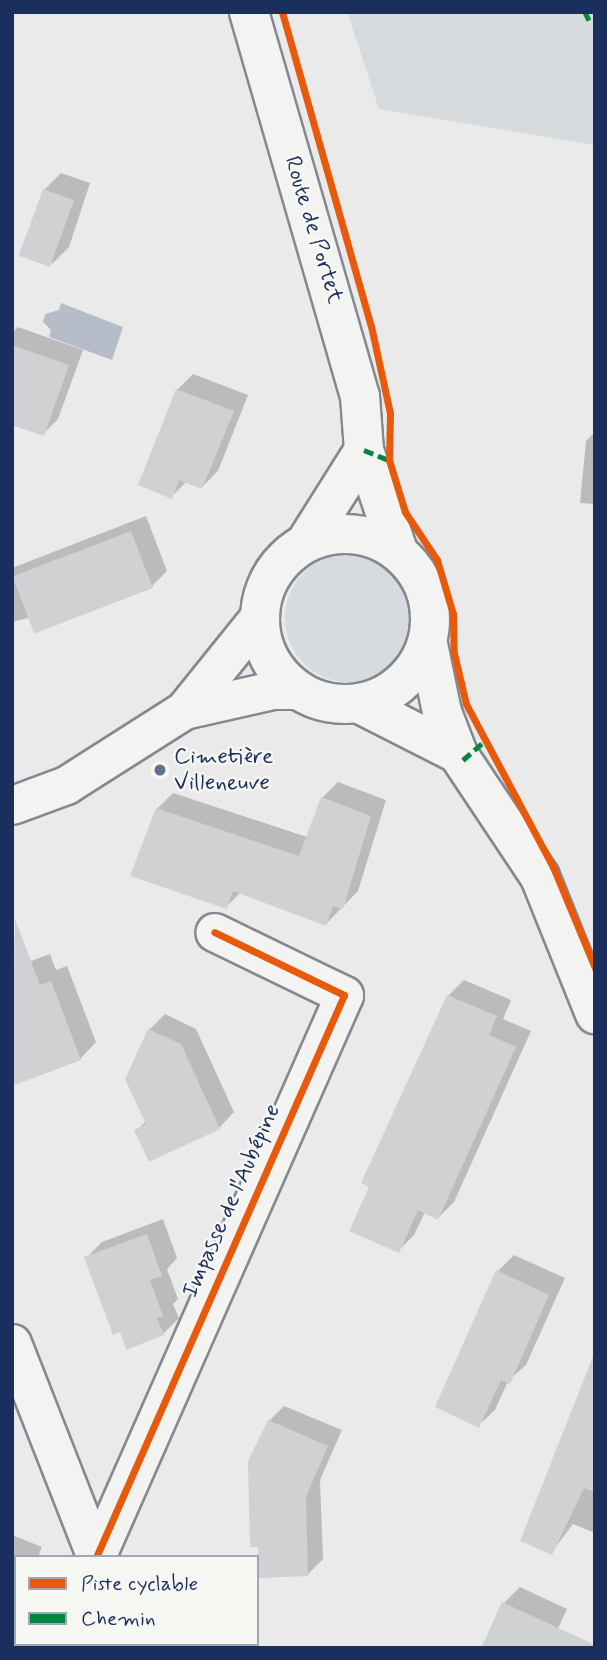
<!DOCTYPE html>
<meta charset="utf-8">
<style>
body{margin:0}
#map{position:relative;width:607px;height:1660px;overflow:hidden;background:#e9eae9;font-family:Mynerve,sans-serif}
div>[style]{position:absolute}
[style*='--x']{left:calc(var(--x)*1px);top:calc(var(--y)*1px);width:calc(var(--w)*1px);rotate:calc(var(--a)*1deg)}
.green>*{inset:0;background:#d8dbde}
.round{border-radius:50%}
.water>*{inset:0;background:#b7bdc8}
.shadow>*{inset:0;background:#0003}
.building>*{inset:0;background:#d0d1d3;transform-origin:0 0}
.roads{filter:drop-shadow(2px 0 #848890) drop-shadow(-2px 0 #848890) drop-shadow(0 2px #848890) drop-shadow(0 -2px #848890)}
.minor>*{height:37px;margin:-18.5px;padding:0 18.5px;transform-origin:18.5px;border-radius:18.5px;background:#f3f3f2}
.tertiary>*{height:38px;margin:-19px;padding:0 19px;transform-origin:19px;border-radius:19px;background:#f3f3f2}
.tertiary>.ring{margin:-19px;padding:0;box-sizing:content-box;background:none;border:38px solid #f3f3f2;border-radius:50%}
.quiet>*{height:5px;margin-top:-2.5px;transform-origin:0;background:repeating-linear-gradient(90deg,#00873e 0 10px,transparent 0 15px)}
.cycleway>*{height:7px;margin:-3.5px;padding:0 3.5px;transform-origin:3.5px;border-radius:3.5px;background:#e8590c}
.dots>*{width:19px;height:19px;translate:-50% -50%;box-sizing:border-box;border:4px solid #f6f6f2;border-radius:50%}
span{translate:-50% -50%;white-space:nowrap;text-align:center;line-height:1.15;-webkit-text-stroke:5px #f6f6f2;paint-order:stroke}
.street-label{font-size:23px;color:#1b2f5e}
.poi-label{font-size:23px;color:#1b2f5e}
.left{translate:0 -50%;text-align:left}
.frame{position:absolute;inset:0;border:14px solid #1b2f5e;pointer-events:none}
.legend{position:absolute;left:14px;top:1555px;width:245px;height:91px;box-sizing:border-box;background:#f6f6f2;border:2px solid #9ea6b7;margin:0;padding:9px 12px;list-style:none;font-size:21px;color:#1b2f5e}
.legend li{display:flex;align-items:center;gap:14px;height:35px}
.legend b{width:35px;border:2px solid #9ea6b7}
</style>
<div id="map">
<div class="green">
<i style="clip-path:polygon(347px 12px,595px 12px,595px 145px,379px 109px)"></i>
<i class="round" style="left:285px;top:554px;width:128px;height:128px"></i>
</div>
<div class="water">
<i style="clip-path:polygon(61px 303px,123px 327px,112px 360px,49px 337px,51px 330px,43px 322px,45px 314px,59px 310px)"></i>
</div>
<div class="shadow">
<i style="clip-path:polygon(61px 173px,90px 183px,69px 247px,52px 264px,44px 190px)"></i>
<i style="clip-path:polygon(18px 327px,83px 350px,58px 419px,43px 434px,12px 423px,12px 333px)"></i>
<i style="clip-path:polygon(193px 374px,248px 395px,218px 471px,202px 487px,187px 481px,171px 497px,177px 390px)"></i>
<i style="clip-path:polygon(595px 432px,595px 504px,580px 503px,586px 441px)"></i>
<i style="clip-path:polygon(146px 516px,167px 571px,152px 586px,12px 622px,12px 568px)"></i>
<i style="clip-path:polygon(338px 782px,386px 800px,358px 891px,326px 924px,241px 892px,226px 907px,157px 809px,173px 793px,307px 837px,322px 798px)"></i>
<i style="clip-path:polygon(50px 954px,56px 970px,67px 966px,96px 1042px,80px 1059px,18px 1082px,12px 1067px,12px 968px)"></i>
<i style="clip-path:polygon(464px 980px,511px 1000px,503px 1019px,531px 1031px,454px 1202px,438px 1218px,425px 1212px,414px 1235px,398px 1251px,448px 996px)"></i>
<i style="clip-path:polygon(165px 1014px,196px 1029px,234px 1112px,219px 1128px,137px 1130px,146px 1121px,127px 1079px,149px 1030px)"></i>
<i style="clip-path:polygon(163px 1219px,177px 1258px,167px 1269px,178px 1299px,173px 1304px,179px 1318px,163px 1334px,121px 1330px,87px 1257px,102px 1242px)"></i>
<i style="clip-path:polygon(514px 1255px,565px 1278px,526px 1365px,508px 1381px,495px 1410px,478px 1426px,498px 1271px)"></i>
<i style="clip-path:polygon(595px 1369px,595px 1533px,573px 1524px,551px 1553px,587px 1377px)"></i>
<i style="clip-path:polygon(284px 1406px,342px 1430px,320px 1480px,323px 1559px,307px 1575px,259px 1545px,269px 1421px)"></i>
<i style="clip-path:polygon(12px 1535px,42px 1547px,38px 1557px,16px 1557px,12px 1622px)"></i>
<i style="clip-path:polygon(520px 1587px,567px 1609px,549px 1648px,504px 1603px)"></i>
<i style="clip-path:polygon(185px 1644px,230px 1644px,238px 1648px,182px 1648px)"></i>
</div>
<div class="building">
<i style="left:43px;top:189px;width:33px;height:71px;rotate:20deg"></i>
<i style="clip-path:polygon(12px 345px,69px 365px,44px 436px,12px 425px)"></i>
<i style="clip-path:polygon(176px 389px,234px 411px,202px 489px,179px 480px,172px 499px,138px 485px)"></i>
<i style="left:131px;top:531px;width:61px;height:127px;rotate:69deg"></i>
<i style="clip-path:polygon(321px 797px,371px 816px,343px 909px,333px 906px,326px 926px,233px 891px,227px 909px,130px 876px,156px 808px,299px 856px)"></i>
<i style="clip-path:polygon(15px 919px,40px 985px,51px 981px,81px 1060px,12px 1086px)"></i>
<i style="clip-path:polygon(447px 995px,497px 1016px,489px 1035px,516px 1047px,438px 1220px,418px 1210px,399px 1253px,349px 1231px,369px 1187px,361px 1183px)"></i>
<i style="clip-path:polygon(148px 1029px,181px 1044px,220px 1129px,149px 1162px,134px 1130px,146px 1124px,125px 1079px)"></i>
<i style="clip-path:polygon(147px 1234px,162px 1276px,150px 1280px,163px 1316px,157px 1318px,164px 1335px,126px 1350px,120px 1332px,113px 1335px,84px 1257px)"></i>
<i style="clip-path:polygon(496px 1270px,549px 1295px,510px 1384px,501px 1380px,479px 1428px,435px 1407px)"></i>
<i style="clip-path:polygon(594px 1354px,595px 1492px,584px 1488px,552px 1555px,520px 1541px)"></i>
<i style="clip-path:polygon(268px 1420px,328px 1446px,306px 1497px,308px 1576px,259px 1578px,258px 1547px,250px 1547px,248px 1461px)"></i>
<i style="clip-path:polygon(502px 1602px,595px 1645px,595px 1648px,481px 1648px)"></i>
</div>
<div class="roads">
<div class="minor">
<i style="--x:184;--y:710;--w:91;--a:-12.7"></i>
<i style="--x:273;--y:690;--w:25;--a:0"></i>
<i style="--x:12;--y:805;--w:58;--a:-20.3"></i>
<i style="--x:66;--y:785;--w:140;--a:-32.4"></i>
<i style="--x:184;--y:710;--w:119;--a:-51.1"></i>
<i style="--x:12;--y:1343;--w:230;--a:68.6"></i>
<i style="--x:97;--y:1555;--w:612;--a:-66.2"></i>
<i style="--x:344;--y:995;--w:144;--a:-154.1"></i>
<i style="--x:62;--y:1648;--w:4;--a:-76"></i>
</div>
<div class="tertiary">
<i style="--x:249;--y:12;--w:400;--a:73.9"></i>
<i style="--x:360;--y:396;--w:54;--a:85.8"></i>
<i style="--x:364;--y:450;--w:107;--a:71.4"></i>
<i class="ring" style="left:260px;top:534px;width:132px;height:132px"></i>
<i style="--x:306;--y:542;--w:109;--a:-57.8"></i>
<i style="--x:428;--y:644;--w:69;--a:78.4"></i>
<i style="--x:442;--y:712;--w:45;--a:69.1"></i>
<i style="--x:458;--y:754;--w:148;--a:56.3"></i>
<i style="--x:540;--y:877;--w:148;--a:68.1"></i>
<i style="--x:360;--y:704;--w:110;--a:27"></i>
</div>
</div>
<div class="quiet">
<i style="--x:585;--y:12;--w:9;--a:63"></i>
<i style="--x:364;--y:450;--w:27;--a:22"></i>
<i style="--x:463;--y:760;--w:29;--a:-41"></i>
</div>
<div class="cycleway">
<i style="--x:282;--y:12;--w:326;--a:74.2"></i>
<i style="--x:371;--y:326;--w:89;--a:77.7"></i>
<i style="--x:390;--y:413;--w:47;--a:91.2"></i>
<i style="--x:389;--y:460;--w:54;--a:72.9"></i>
<i style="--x:405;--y:512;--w:58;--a:56.3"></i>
<i style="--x:437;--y:560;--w:56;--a:73.5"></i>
<i style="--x:453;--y:614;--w:39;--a:89"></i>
<i style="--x:454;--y:653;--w:52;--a:76.8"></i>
<i style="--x:466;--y:704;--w:185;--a:61.9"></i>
<i style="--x:553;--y:867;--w:109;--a:67.4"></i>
<i style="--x:97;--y:1555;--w:612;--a:-66.2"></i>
<i style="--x:344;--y:995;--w:144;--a:-154.1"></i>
</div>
<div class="dots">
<i style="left:160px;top:770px;background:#63708f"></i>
</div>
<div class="street-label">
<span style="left:313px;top:230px;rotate:73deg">Route de Portet</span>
<span style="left:232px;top:1201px;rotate:-66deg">Impasse de l'Aubépine</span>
</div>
<div class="poi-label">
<span class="left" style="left:174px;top:770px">Cimetière<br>Villeneuve</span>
</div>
<div class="frame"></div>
<ul class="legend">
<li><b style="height:9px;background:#e8590c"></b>Piste cyclable</li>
<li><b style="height:9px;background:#00873e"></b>Chemin</li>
</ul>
</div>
